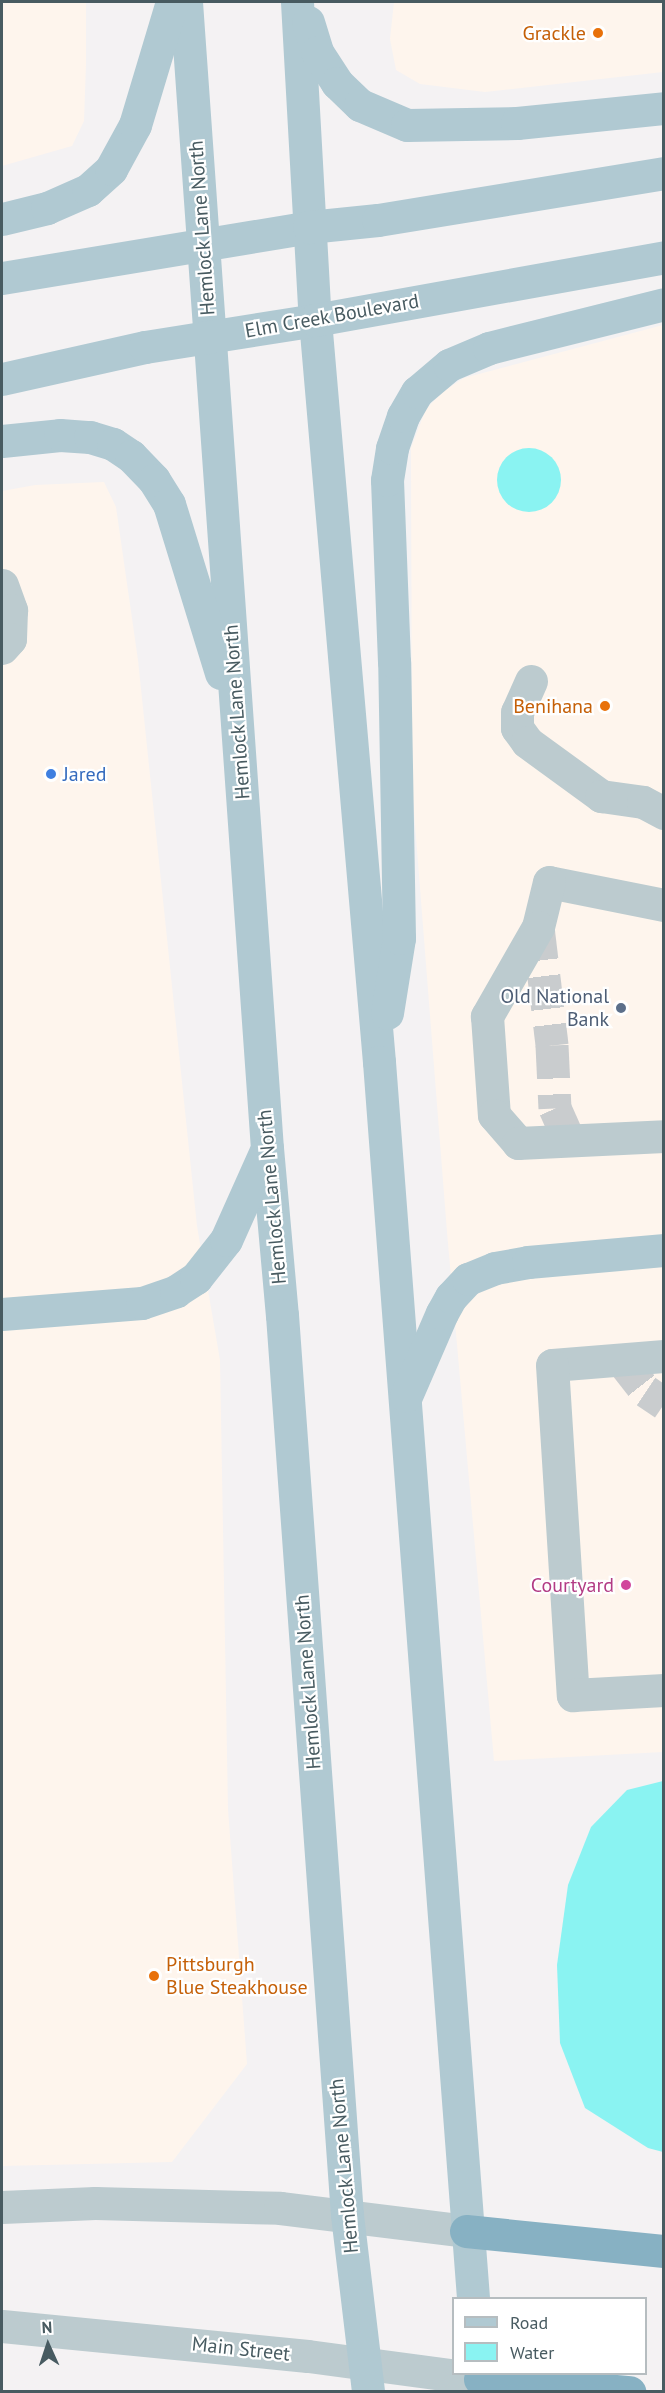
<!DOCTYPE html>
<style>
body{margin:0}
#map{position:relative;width:665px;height:2393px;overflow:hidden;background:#f4f2f3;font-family:"PT Sans",sans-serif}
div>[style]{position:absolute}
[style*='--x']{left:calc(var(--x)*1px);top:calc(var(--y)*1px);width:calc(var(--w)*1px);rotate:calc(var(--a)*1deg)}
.commercial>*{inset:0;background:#fef5ed}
.water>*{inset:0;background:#8af3f2}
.round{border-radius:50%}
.minor-tunnel>*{height:33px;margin-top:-16.5px;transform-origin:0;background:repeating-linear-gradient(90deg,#c9ccce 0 33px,transparent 0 49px)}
.minor>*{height:33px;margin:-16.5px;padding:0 16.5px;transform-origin:16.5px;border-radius:16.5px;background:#bccbcf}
.major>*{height:33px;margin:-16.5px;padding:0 16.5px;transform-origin:16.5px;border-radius:16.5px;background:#b0c9d2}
.highway>*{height:33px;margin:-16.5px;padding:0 16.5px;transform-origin:16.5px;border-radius:16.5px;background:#87b1c3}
.dots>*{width:16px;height:16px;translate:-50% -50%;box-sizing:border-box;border:3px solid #fff;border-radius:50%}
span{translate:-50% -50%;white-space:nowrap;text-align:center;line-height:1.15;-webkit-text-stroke:4.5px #fff;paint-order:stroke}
.food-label{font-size:20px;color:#c56008}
.right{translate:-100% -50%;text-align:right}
.left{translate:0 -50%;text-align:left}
.street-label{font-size:20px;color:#485b61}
.shop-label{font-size:20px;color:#366cbe}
.service-label{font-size:20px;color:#4e5e75}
.hotel-label{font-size:20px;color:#b23c85}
.frame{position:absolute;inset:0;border:3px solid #485b61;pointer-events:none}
.legend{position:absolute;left:452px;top:2297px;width:195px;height:78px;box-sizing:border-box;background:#fff;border:2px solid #b6bdc0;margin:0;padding:8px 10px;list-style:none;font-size:18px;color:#485b61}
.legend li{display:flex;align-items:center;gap:12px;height:30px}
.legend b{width:30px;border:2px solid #b6bdc0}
.north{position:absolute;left:18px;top:2315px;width:60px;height:60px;-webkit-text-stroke:4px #fff;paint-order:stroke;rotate:357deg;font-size:16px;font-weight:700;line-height:24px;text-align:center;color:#485b61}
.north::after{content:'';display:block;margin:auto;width:21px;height:27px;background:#485b61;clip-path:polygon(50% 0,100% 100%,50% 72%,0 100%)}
</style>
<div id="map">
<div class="commercial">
<i style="clip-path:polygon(2px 2px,86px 2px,86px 64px,84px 121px,72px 146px,2px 166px)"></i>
<i style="clip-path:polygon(394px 2px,663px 2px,663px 72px,485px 92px,420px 84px,396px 70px,390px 39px)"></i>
<i style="clip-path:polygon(663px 325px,663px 1752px,494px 1761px,447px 1232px,412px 786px,411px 448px,426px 409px,444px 391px,464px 378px)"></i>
<i style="clip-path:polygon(104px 482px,116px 507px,138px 660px,197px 1226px,220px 1360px,228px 1809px,247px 2064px,172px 2162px,2px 2166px,2px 491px,35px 485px)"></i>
</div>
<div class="water">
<i class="round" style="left:497px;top:448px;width:64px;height:64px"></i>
<i style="clip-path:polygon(663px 1781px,664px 1781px,663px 2152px,648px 2148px,585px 2108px,560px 2043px,557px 1965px,568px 1885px,591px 1827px,627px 1790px)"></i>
</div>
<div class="minor-tunnel">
<i style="--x:538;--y:927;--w:119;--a:83.2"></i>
<i style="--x:552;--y:1045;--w:63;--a:87.3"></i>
<i style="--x:555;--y:1108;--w:35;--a:66"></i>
<i style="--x:621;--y:1359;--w:41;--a:52"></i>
<i style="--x:646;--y:1391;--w:22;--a:34"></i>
</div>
<div class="minor">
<i style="--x:2;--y:585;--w:27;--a:70"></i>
<i style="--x:11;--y:610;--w:29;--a:92"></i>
<i style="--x:10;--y:639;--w:12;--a:132"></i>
<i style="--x:531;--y:681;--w:34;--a:114"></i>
<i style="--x:517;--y:712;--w:16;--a:90"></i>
<i style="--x:517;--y:728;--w:17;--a:54"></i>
<i style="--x:527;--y:742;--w:92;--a:36.1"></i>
<i style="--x:601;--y:796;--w:42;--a:8.1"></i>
<i style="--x:643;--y:802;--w:24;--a:28"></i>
<i style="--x:664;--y:905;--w:117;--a:-168.7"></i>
<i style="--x:549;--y:882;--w:46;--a:103.7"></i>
<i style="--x:538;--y:927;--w:103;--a:119.8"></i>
<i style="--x:487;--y:1016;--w:99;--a:86"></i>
<i style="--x:494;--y:1115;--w:37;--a:49"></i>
<i style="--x:518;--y:1143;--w:146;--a:-2.7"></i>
<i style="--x:664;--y:1356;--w:112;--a:175.4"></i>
<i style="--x:552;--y:1365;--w:331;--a:86.4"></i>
<i style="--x:573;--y:1695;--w:91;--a:-3.1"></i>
<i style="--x:2;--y:2207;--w:93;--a:-2.5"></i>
<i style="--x:95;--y:2203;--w:185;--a:1.5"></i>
<i style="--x:280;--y:2208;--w:187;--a:7"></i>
<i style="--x:2;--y:2326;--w:307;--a:5.6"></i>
<i style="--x:308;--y:2356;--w:174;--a:7.6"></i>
</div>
<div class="major">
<i style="--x:186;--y:2;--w:1149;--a:85.96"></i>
<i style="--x:267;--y:1148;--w:168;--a:84.9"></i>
<i style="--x:282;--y:1315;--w:902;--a:85.87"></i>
<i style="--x:347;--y:2215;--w:178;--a:83.2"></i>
<i style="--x:297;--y:2;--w:319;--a:86.8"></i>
<i style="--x:315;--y:320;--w:745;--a:85.07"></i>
<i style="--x:379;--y:1062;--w:1240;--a:85.65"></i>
<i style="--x:308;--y:22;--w:31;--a:73"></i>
<i style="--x:317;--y:52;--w:37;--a:57"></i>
<i style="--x:337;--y:83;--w:32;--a:44"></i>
<i style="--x:360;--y:105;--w:51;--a:23.1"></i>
<i style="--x:407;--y:125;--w:110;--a:-1"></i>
<i style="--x:517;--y:123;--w:148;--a:-5.8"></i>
<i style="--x:2;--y:219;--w:46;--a:-13.7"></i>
<i style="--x:47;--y:208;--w:45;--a:-23.7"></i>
<i style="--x:88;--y:190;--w:31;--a:-42"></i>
<i style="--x:111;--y:169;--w:50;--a:-61.4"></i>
<i style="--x:135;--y:125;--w:128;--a:-73.3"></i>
<i style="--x:2;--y:278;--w:311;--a:-9.4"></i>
<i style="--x:309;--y:227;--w:69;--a:-5.8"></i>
<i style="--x:378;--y:220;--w:290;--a:-9.3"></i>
<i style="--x:2;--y:379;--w:147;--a:-12.6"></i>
<i style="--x:145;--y:347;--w:172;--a:-9"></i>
<i style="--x:315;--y:320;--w:355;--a:-10.2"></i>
<i style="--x:2;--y:441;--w:58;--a:-5.9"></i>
<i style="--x:60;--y:435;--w:30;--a:4"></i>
<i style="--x:90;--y:437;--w:24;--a:17"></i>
<i style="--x:113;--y:444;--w:22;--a:34"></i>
<i style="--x:131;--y:456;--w:33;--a:46"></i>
<i style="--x:154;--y:480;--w:28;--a:58"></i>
<i style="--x:169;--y:504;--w:177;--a:72.9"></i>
<i style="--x:387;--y:1013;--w:76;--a:-80.9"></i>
<i style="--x:399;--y:938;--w:276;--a:-91"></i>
<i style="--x:394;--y:662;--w:182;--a:-92.2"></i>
<i style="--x:387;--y:480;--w:32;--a:-81"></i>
<i style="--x:392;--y:448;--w:34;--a:-71"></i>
<i style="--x:403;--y:416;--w:28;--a:-60"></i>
<i style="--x:417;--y:392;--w:42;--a:-40.2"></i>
<i style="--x:449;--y:365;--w:43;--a:-23"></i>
<i style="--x:489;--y:348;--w:180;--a:-14.1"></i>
<i style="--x:2;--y:1314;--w:140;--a:-4.5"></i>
<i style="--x:142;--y:1303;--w:36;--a:-19"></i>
<i style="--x:176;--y:1291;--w:24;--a:-33"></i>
<i style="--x:196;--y:1278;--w:48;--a:-51.7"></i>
<i style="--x:226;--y:1240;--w:95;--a:-65.9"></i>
<i style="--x:406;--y:1396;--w:90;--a:-66.6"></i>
<i style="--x:442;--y:1313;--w:18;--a:-61"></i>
<i style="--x:451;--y:1297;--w:25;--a:-47"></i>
<i style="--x:468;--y:1279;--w:29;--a:-22"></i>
<i style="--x:495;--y:1268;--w:34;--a:-10"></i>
<i style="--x:528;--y:1262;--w:137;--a:-5"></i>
</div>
<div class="highway">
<i style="--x:466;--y:2231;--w:199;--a:5.8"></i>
<i style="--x:480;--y:2379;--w:150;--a:5"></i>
</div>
<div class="dots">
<i style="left:598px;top:33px;background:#e8710a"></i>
<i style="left:605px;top:706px;background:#e8710a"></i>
<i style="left:51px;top:774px;background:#3f7fe0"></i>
<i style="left:621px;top:1008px;background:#5c6f8a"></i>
<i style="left:626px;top:1585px;background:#d1479c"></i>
<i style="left:154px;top:1976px;background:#e8710a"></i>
</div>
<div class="food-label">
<span class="right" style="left:586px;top:33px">Grackle</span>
<span class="right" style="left:593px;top:706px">Benihana</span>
<span class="left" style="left:166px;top:1976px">Pittsburgh<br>Blue Steakhouse</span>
</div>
<div class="street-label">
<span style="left:202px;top:228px;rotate:-94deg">Hemlock Lane North</span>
<span style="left:332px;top:316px;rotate:-10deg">Elm Creek Boulevard</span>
<span style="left:237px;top:712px;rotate:-94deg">Hemlock Lane North</span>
<span style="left:272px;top:1197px;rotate:-95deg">Hemlock Lane North</span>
<span style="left:308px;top:1682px;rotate:-94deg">Hemlock Lane North</span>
<span style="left:344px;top:2166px;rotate:-95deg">Hemlock Lane North</span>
<span style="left:241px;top:2349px;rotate:6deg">Main Street</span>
</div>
<div class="shop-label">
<span class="left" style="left:63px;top:774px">Jared</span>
</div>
<div class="service-label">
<span class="right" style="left:609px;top:1008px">Old National<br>Bank</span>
</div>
<div class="hotel-label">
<span class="right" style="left:614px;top:1585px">Courtyard</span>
</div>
<div class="frame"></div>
<ul class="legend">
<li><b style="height:8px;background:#b0c9d2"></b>Road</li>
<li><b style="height:16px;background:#8af3f2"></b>Water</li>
</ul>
<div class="north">N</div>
</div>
